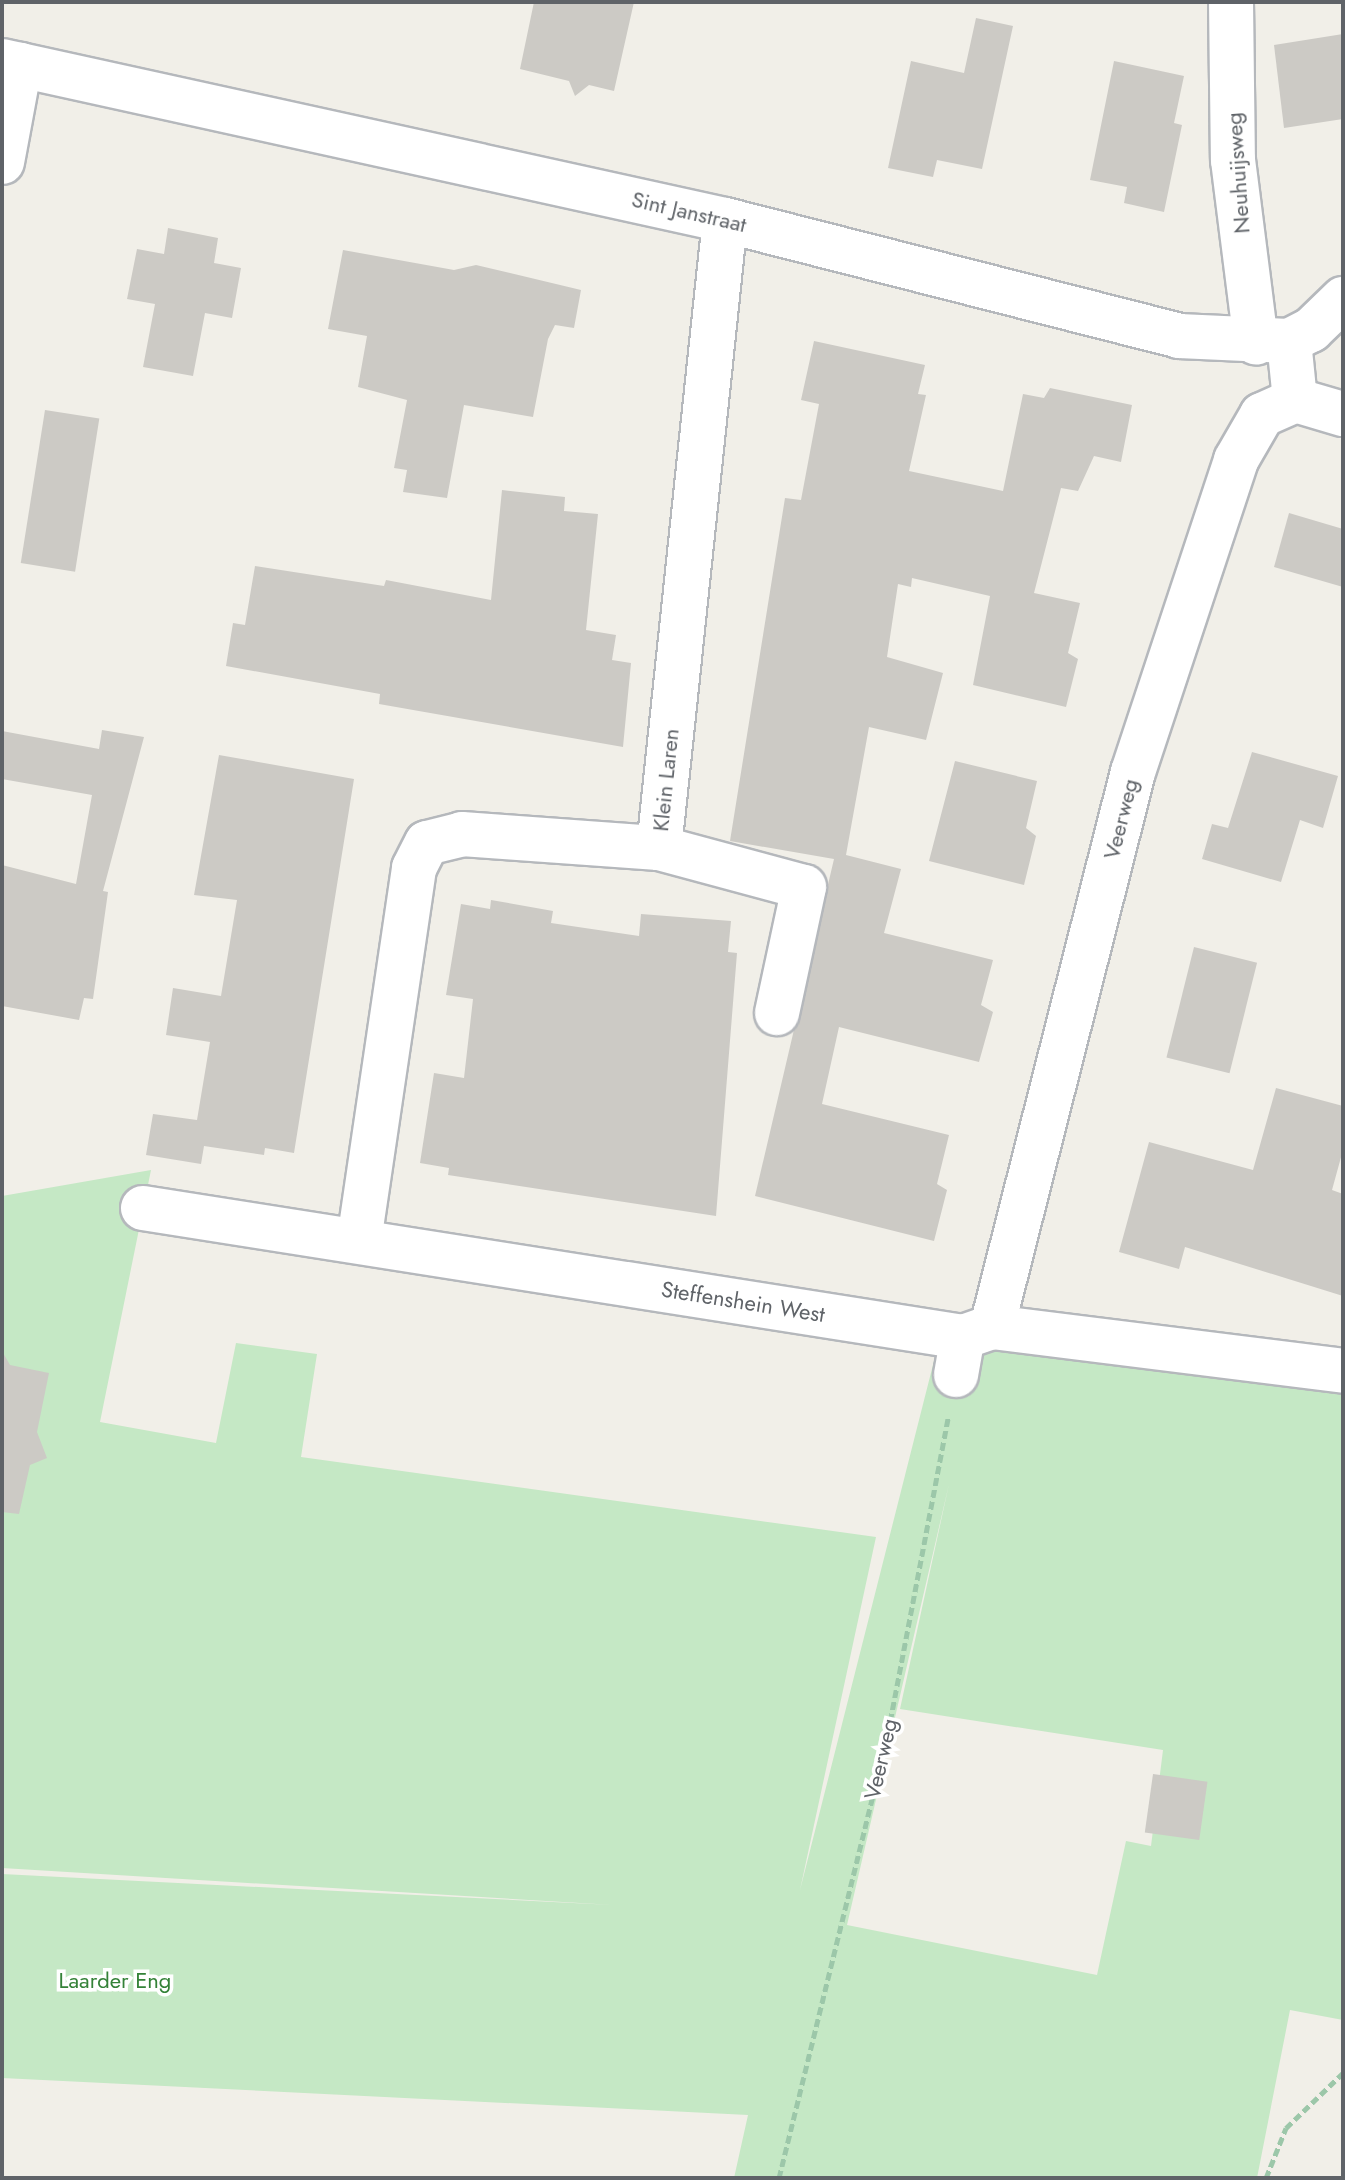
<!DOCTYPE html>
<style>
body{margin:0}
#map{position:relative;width:1345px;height:2180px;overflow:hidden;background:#f1efe8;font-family:Jost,sans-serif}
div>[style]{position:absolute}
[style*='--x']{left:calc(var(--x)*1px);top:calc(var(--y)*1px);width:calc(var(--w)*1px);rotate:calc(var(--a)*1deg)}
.green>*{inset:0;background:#c5e8c5}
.building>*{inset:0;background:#cccac5;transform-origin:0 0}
.path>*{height:5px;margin-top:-2.5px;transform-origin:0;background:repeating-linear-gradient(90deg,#9cc7a9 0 8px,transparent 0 12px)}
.roads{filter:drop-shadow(2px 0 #b5b8bc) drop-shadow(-2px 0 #b5b8bc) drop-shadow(0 2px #b5b8bc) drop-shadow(0 -2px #b5b8bc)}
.minor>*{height:44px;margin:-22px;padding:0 22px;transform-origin:22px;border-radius:22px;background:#fff}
span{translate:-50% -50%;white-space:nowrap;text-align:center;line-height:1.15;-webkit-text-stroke:7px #fff;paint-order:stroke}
.street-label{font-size:22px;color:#5f6368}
.park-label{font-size:22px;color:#348238}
.frame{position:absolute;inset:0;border:4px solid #5f6368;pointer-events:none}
</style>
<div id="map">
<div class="green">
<i style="clip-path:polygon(evenodd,151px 1170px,100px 1422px,216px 1443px,236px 1343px,317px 1354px,301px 1457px,876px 1537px,800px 1890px,938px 1345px,1343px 1384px,1343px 2020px,1290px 2010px,1257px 2178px,734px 2178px,748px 2115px,2px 2078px,2px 1874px,613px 1905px,2px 1868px,2px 1196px,151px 1170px,949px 1484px,900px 1709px,1163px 1750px,1151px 1846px,1126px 1841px,1097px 1975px,847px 1925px,949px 1484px)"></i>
</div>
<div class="building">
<i style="clip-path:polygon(534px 2px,634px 2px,614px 91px,589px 85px,575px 96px,569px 81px,520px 69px)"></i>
<i style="clip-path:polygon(976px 18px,1013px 26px,982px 169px,937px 160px,933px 177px,888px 168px,911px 61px,964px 73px)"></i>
<i style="clip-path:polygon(1343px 34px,1343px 119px,1284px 128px,1274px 45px)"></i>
<i style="clip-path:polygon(1114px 61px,1184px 76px,1174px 123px,1182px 125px,1164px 212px,1124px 203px,1127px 187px,1090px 180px)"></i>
<i style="clip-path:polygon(168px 228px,218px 238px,214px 263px,241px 268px,232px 318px,205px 313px,193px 376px,143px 367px,155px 304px,127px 299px,137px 249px,164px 254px)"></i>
<i style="clip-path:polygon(343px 250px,454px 270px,476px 265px,581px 290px,574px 328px,555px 325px,548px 339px,533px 417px,464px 405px,447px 498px,403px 492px,407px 470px,394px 468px,407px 400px,358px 387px,367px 336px,328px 329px)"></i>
<i style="clip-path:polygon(814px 341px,925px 365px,918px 394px,926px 395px,909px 471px,1003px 491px,1023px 394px,1044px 398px,1050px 388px,1132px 405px,1121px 462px,1094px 456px,1078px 491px,1061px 488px,1034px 593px,1080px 603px,1068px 653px,1078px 659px,1066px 707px,973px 685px,990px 596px,912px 578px,911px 587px,898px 584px,887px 657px,943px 673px,926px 740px,869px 727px,846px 855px,901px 869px,884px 933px,993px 960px,981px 1005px,993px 1012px,979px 1062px,839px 1027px,822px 1104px,949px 1135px,937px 1184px,947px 1190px,934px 1241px,755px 1196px,834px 859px,730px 841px,785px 498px,801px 500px,819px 404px,801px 400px)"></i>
<i style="left:45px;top:410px;width:55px;height:155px;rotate:9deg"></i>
<i style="clip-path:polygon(502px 490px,565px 497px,564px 511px,598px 514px,586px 630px,616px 635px,612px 660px,631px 663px,623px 747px,379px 704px,380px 694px,226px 666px,233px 623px,245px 625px,255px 566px,384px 586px,386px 580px,491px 600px)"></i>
<i style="clip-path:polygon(1289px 513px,1343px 529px,1343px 587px,1274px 567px)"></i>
<i style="clip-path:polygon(102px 730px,144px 737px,103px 891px,108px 892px,93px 999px,84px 998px,79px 1020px,2px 1006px,2px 865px,76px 884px,92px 795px,2px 779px,2px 731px,99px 749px)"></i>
<i style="clip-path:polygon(1252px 752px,1338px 776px,1323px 828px,1300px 820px,1281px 882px,1202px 859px,1212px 824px,1228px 828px)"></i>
<i style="clip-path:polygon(219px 755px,354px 779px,294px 1153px,265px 1148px,264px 1155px,204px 1146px,201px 1164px,146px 1155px,153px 1114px,197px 1120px,210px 1042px,166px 1035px,173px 988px,221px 996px,237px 900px,194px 895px)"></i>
<i style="clip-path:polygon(955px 761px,1037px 781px,1026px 828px,1036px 836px,1024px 885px,929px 861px)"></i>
<i style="clip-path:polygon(491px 900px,553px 911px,551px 923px,639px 936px,641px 914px,731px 921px,728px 952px,737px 953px,716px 1216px,448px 1175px,449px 1168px,420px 1163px,434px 1073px,464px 1078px,473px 999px,446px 995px,461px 904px,490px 909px)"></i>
<i style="left:1194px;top:947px;width:65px;height:114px;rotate:14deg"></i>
<i style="clip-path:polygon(1276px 1088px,1343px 1106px,1343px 1150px,1332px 1190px,1343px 1194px,1343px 1296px,1185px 1247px,1179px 1269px,1119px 1252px,1149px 1142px,1253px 1170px)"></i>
<i style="clip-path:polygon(2px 1351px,10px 1365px,49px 1373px,37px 1432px,47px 1458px,30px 1465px,19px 1514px,2px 1512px)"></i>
<i style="left:1153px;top:1774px;width:55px;height:59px;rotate:8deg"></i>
</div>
<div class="path">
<i style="--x:779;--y:2178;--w:458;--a:-76.2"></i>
<i style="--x:888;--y:1733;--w:321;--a:-79.2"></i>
<i style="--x:1266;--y:2178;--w:54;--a:-68.2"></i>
<i style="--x:1286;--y:2128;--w:79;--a:-44"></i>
</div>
<div class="roads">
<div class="minor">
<i style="--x:1231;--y:2;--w:158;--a:89.3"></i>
<i style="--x:1233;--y:160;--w:184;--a:82.8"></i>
<i style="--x:2;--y:61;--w:740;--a:12.4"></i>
<i style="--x:725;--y:220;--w:469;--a:14.3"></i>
<i style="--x:1179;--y:336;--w:110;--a:2.6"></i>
<i style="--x:1289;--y:341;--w:25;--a:-27"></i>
<i style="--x:1311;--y:330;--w:45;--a:-44.1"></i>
<i style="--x:2;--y:162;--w:99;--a:-79.5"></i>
<i style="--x:1295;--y:400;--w:50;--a:16.3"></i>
<i style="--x:659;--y:848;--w:150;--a:15.1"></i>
<i style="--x:804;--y:887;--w:129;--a:102.1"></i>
<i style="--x:143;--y:1208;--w:830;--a:8.94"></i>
<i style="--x:963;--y:1337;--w:31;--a:-19"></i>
<i style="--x:992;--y:1327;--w:354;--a:7.1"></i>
<i style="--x:359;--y:1241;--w:377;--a:-81.6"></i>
<i style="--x:414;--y:868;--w:28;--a:-63"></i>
<i style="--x:427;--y:843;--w:36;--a:-14"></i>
<i style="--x:462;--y:834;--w:197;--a:4.1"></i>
<i style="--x:659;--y:848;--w:631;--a:-84"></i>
<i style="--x:992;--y:1327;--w:573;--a:-75.75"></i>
<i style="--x:1133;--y:772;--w:329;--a:-71.7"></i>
<i style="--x:1236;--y:460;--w:52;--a:-60"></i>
<i style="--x:1262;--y:415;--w:36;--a:-24"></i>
<i style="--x:1295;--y:400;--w:59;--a:-95.8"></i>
<i style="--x:956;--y:1375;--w:39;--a:-80"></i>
</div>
</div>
<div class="street-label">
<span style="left:1238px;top:173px;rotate:-94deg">Neuhuijsweg</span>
<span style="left:689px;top:212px;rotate:13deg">Sint Janstraat</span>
<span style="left:666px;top:780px;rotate:-84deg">Klein Laren</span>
<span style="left:1121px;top:819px;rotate:-76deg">Veerweg</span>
<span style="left:743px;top:1302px;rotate:9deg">Steffenshein West</span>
<span style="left:881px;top:1759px;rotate:-77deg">Veerweg</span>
</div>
<div class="park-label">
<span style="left:115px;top:1981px">Laarder Eng</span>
</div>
<div class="frame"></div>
</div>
